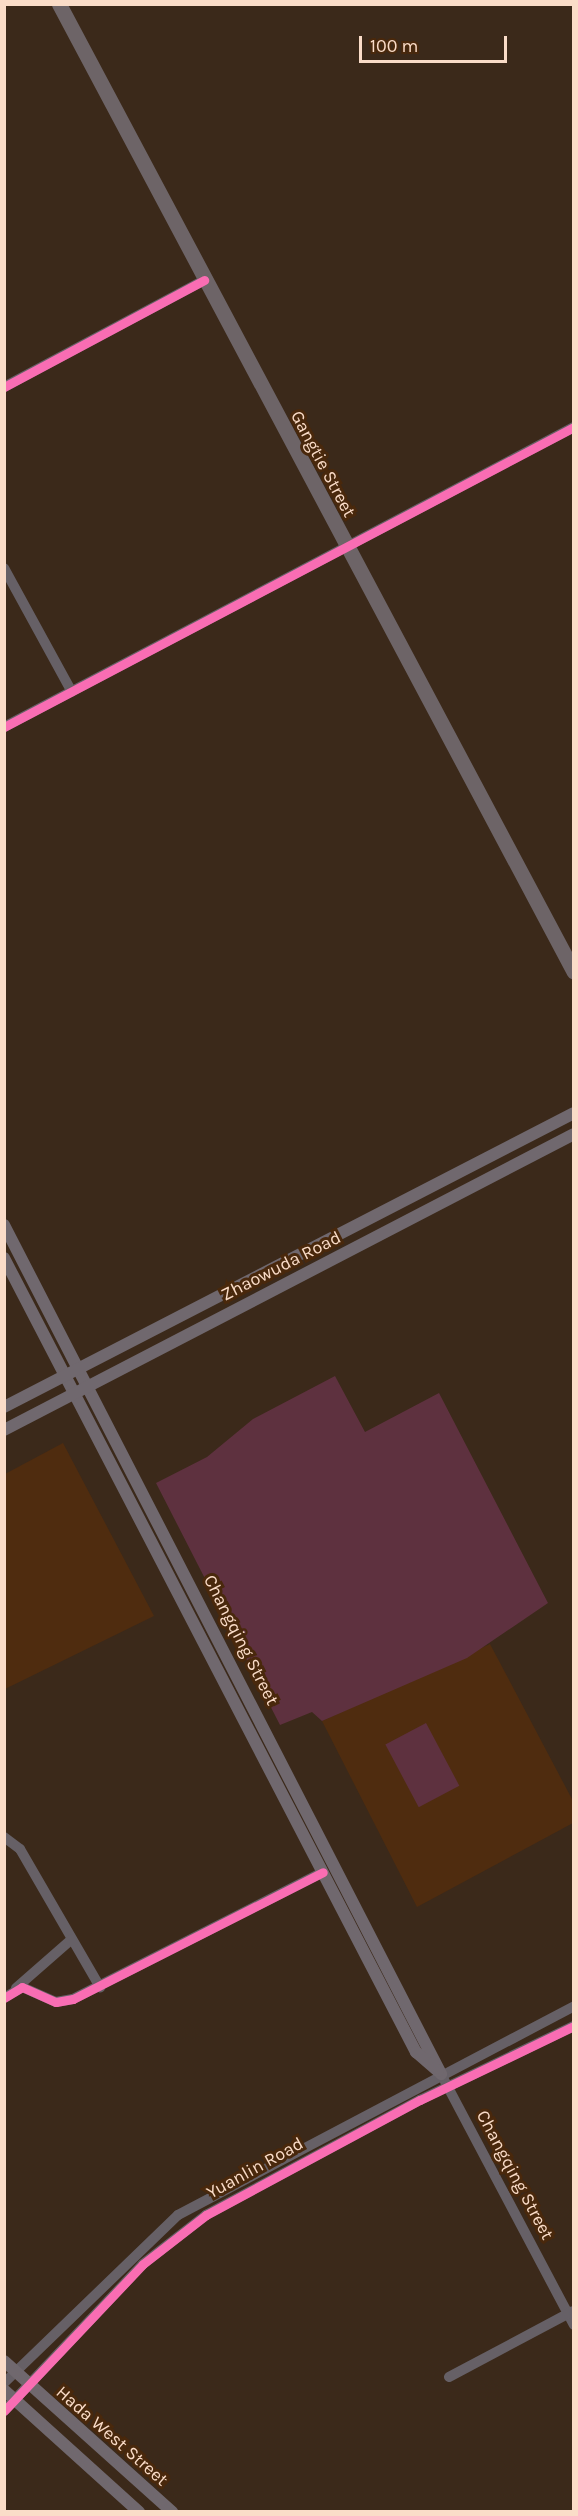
<!DOCTYPE html>
<style>
body{margin:0}
#map{position:relative;width:578px;height:2516px;overflow:hidden;background:#3b291a;font-family:Karla,sans-serif}
div>[style]{position:absolute}
[style*='--x']{left:calc(var(--x)*1px);top:calc(var(--y)*1px);width:calc(var(--w)*1px);rotate:calc(var(--a)*1deg)}
.built>*{inset:0;background:#4f2c0f}
.green>*{inset:0;background:#5e313f;transform-origin:0 0}
.minor>*{height:10px;margin:-5px;padding:0 5px;transform-origin:5px;border-radius:5px;background:#666066}
.major>*{height:12px;margin:-6px;padding:0 6px;transform-origin:6px;border-radius:6px;background:#70686e}
.highway>*{height:15px;margin:-7.5px;padding:0 7.5px;transform-origin:7.5px;border-radius:7.5px;background:#6d6467}
.cycleway>*{height:9px;margin:-4.5px;padding:0 4.5px;transform-origin:4.5px;border-radius:4.5px;background:#f96db3}
span{translate:-50% -50%;white-space:nowrap;text-align:center;line-height:1.15;-webkit-text-stroke:6px #49280c;paint-order:stroke}
.street-label{font-size:18px;color:#fadcc8}
.frame{position:absolute;inset:0;border:6px solid #fadcc8;pointer-events:none}
.scale{position:absolute;left:359px;top:36px;width:148px;height:27px;box-sizing:border-box;border:3px solid #fadcc8;border-top:0;padding-left:8px;font-size:18px;line-height:21px;white-space:nowrap;color:#fadcc8;-webkit-text-stroke:4px #49280c;paint-order:stroke}
</style>
<div id="map">
<div class="built">
<i style="clip-path:polygon(63px 1443px,154px 1616px,5px 1689px,5px 1474px)"></i>
<i style="clip-path:polygon(490px 1644px,573px 1801px,573px 1823px,417px 1907px,322px 1721px)"></i>
</div>
<div class="green">
<i style="clip-path:polygon(335px 1376px,365px 1432px,439px 1393px,548px 1603px,467px 1658px,322px 1721px,312px 1712px,280px 1725px,156px 1483px,207px 1457px,253px 1419px)"></i>
<i style="left:426px;top:1723px;width:71px;height:46px;rotate:62deg"></i>
</div>
<div class="minor">
<i style="--x:4;--y:387;--w:227;--a:-28.1"></i>
<i style="--x:4;--y:568;--w:141;--a:61.3"></i>
<i style="--x:4;--y:727;--w:644;--a:-27.76"></i>
<i style="--x:4;--y:1837;--w:20;--a:37"></i>
<i style="--x:20;--y:1849;--w:160;--a:59.9"></i>
<i style="--x:16;--y:1988;--w:74;--a:-41.2"></i>
<i style="--x:4;--y:1998;--w:21;--a:-31"></i>
<i style="--x:22;--y:1987;--w:37;--a:24"></i>
<i style="--x:56;--y:2002;--w:17;--a:-10"></i>
<i style="--x:73;--y:1999;--w:280;--a:-26.9"></i>
<i style="--x:441;--y:2074;--w:284;--a:62.1"></i>
<i style="--x:449;--y:2377;--w:140;--a:-28"></i>
<i style="--x:4;--y:2383;--w:242;--a:-44"></i>
<i style="--x:178;--y:2215;--w:448;--a:-27.8"></i>
<i style="--x:4;--y:2411;--w:202;--a:-46.6"></i>
<i style="--x:143;--y:2264;--w:80;--a:-37.9"></i>
<i style="--x:206;--y:2215;--w:243;--a:-28.3"></i>
<i style="--x:420;--y:2100;--w:171;--a:-25.7"></i>
</div>
<div class="major">
<i style="--x:4;--y:1225;--w:955;--a:62.76"></i>
<i style="--x:4;--y:1258;--w:895;--a:62.58"></i>
<i style="--x:416;--y:2052;--w:29;--a:41"></i>
<i style="--x:4;--y:1407;--w:641;--a:-27.28"></i>
<i style="--x:4;--y:1430;--w:642;--a:-27.44"></i>
<i style="--x:4;--y:2361;--w:226;--a:41.9"></i>
<i style="--x:4;--y:2390;--w:182;--a:42.1"></i>
</div>
<div class="highway">
<i style="--x:59;--y:4;--w:1096;--a:61.99"></i>
</div>
<div class="cycleway">
<i style="--x:4;--y:387;--w:227;--a:-28.1"></i>
<i style="--x:4;--y:727;--w:644;--a:-27.76"></i>
<i style="--x:4;--y:1998;--w:21;--a:-31"></i>
<i style="--x:22;--y:1987;--w:37;--a:24"></i>
<i style="--x:56;--y:2002;--w:17;--a:-10"></i>
<i style="--x:73;--y:1999;--w:280;--a:-26.9"></i>
<i style="--x:4;--y:2411;--w:202;--a:-46.6"></i>
<i style="--x:143;--y:2264;--w:80;--a:-37.9"></i>
<i style="--x:206;--y:2215;--w:243;--a:-28.3"></i>
<i style="--x:420;--y:2100;--w:171;--a:-25.7"></i>
</div>
<div class="street-label">
<span style="left:323px;top:464px;rotate:62deg">Gangtie Street</span>
<span style="left:281px;top:1266px;rotate:-27deg">Zhaowuda Road</span>
<span style="left:241px;top:1640px;rotate:63deg">Changqing Street</span>
<span style="left:255px;top:2168px;rotate:-29deg">Yuanlin Road</span>
<span style="left:515px;top:2175px;rotate:62deg">Changqing Street</span>
<span style="left:112px;top:2436px;rotate:41deg">Hada West Street</span>
</div>
<div class="frame"></div>
<div class="scale">100 m</div>
</div>
